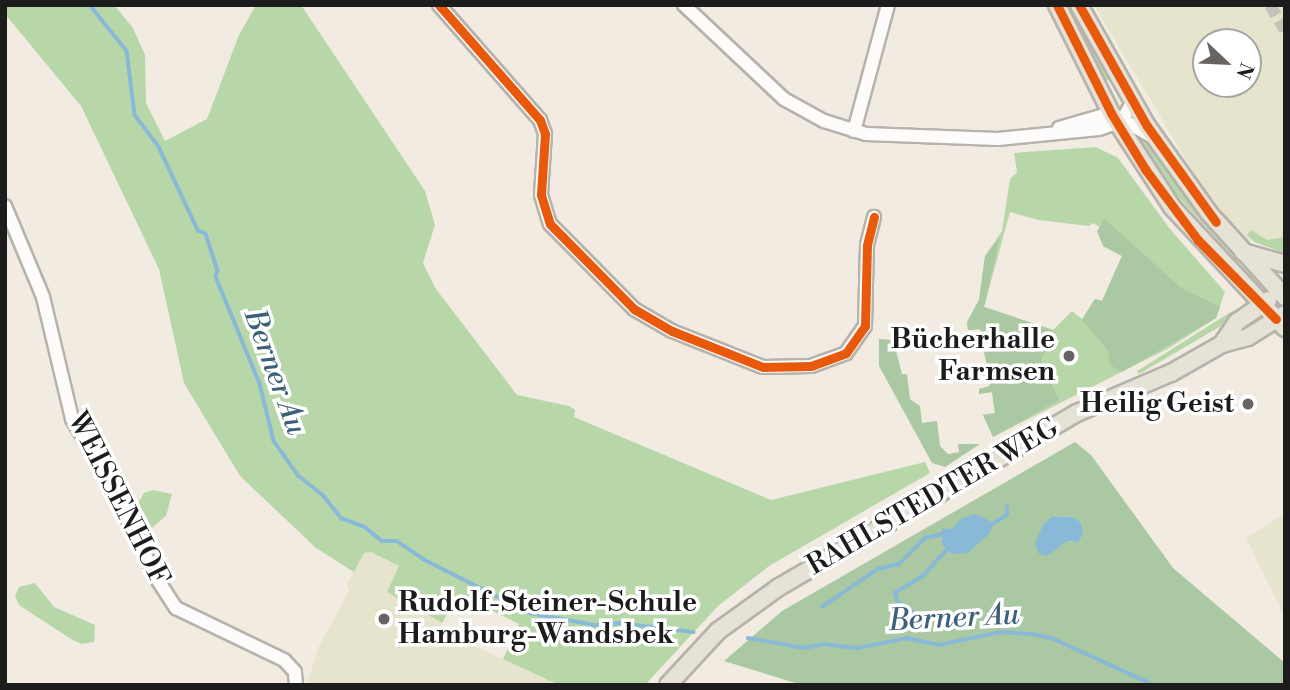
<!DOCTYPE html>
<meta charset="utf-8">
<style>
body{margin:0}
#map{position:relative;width:1290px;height:690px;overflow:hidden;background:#f1ebe1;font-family:"Libre Bodoni",serif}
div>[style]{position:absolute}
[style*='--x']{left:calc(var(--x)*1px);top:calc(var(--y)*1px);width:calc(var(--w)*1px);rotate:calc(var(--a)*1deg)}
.built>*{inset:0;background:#e6e4cd}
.green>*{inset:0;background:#b8d7a9}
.forest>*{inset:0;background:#aac8a1}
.water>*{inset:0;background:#89b9d7}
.stream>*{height:3.5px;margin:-1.75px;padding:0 1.75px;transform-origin:1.75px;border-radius:1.75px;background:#89b9d7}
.minor-tunnel>*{height:12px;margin-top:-6px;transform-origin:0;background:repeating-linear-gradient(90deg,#c6c2ba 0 12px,transparent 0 18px)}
.roads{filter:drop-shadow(2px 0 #b6b2ac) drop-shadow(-2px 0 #b6b2ac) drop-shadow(0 2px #b6b2ac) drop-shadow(0 -2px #b6b2ac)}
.minor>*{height:12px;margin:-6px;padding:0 6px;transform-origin:6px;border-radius:6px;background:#fdfcfa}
.major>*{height:16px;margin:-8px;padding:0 8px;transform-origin:8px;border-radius:8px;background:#e7e2d6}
.cycleway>*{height:9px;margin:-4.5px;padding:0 4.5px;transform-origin:4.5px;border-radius:4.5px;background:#e8590c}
.dots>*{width:19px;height:19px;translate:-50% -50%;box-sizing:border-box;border:4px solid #fff;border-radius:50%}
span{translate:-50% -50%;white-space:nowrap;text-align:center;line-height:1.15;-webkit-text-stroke:7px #fff;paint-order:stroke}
.poi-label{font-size:28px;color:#1c1c1c;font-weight:700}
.right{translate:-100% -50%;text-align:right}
.left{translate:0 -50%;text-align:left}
.street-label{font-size:28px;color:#1c1c1c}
.water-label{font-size:30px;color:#3c6078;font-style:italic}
.frame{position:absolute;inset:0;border:7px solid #1c1c1c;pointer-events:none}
.north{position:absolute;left:1192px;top:28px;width:70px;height:70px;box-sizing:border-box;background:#fff;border:2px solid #a4a4a4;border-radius:50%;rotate:113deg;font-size:19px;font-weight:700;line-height:28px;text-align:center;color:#1c1c1c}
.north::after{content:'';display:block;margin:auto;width:24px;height:32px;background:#676461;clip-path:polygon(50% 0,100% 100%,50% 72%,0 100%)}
</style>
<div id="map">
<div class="built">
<i style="clip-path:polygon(evenodd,1094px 5px,1285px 5px,1285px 253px,1245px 239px,1201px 185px,1094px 5px,1206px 42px,1248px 42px,1248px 84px,1206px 84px,1206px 42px)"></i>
<i style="clip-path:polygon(1285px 514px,1285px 617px,1246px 538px)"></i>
<i style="clip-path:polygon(371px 552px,399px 566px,388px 592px,442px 623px,438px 630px,552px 681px,550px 685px,307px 685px,318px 648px,349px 591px,347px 584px,364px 553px)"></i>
</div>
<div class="green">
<i style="clip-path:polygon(5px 5px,114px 5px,133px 28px,145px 55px,146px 103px,165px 141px,207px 119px,239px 35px,256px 5px,301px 5px,425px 191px,435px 225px,423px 263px,436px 289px,517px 395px,569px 406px,575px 410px,574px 417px,771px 500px,925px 462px,930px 473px,769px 566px,718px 606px,645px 685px,559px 685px,503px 659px,519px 624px,459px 594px,442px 623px,387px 592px,399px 566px,371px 552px,364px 553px,354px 572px,316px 548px,240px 476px,184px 383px,159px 269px,81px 106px,5px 14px)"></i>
<i style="clip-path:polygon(1063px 5px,1073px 5px,1114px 80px,1100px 81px)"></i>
<i style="clip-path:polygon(1129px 127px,1141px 135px,1209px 228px,1258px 275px,1254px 277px,1228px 251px,1150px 166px)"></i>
<i style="clip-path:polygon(evenodd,1096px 147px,1118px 158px,1170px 229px,1225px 292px,1216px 318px,1169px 348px,993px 437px,983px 415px,995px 413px,992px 392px,979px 394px,979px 389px,990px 386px,989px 376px,977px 378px,976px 373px,988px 370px,983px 347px,972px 349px,970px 341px,982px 339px,980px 329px,968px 330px,967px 322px,979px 300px,985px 256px,1002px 231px,1010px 179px,1017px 172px,1014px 153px,1096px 147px,1010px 212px,1038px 220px,1089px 226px,1093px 223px,1099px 227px,1103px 246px,1122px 256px,1102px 301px,1095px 299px,1082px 319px,1072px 311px,1053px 330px,984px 307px,1010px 212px)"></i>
<i style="clip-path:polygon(1251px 230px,1267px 240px,1285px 237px,1284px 253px,1255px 242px,1247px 235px)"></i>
<i style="clip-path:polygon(1234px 310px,1221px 326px,1139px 374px,1137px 371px)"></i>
<i style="clip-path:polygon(153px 490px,172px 494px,166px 516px,147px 532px,133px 512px,144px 493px)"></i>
<i style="clip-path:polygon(35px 583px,54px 607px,95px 625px,94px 642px,81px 644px,71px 639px,19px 605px,15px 596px,19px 587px)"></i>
</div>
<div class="forest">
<i style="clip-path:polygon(1105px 219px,1181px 288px,1220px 307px,1216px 318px,1122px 372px,1110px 365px,1108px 350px,1082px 320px,1095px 299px,1102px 301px,1122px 256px,1103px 246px,1097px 231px)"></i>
<i style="clip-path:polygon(1000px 237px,984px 307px,1053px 330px,1041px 361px,1059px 400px,993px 437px,983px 415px,995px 413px,992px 392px,979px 394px,979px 389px,990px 386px,989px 376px,977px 378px,976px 373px,988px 370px,983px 347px,972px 349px,970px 341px,982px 339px,980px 329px,968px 330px,967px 322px,979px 300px,985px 256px)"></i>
<i style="clip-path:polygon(879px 339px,893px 340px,902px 374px,907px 374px,910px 399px,920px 406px,922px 423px,937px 421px,940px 446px,948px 454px,959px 452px,958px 444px,980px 444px,945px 467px,932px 463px,879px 366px)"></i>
<i style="clip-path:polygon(evenodd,1075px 442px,1091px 455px,1173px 568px,1285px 663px,1285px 685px,802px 685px,724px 661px,782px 611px,1075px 442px,1053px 516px,1073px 517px,1078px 542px,1067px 541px,1053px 516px)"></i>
</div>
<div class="water">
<i style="clip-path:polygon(976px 514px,994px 523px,989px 534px,968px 553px,952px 554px,942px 544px,942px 528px,952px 529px,962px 518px)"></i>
<i style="clip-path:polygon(1053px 516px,1073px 517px,1081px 523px,1083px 534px,1078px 542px,1067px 541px,1047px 556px,1039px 554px,1035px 543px,1043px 525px)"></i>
</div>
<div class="stream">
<i style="--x:90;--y:5;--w:59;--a:51.2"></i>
<i style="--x:127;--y:51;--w:64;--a:82.9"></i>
<i style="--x:135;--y:115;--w:40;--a:53"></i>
<i style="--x:159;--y:147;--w:92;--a:64.8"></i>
<i style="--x:198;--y:230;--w:9;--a:27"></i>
<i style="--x:206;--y:234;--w:38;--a:72"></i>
<i style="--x:218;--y:270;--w:7;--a:106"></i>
<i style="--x:216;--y:277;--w:116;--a:67.6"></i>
<i style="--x:260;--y:384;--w:59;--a:76.2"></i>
<i style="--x:274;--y:441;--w:42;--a:54.8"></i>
<i style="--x:298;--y:475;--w:33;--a:39"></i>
<i style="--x:324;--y:496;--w:28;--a:52"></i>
<i style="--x:341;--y:518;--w:26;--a:21"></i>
<i style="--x:365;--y:527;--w:22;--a:39"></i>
<i style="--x:382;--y:541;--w:15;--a:0"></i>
<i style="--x:397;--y:541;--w:34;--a:34"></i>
<i style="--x:425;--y:560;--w:118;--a:26.8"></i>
<i style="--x:530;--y:613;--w:65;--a:10.6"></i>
<i style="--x:594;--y:625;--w:26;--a:-4"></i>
<i style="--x:620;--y:623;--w:74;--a:7"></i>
<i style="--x:994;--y:523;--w:15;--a:-32"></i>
<i style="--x:1007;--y:515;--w:8;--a:-90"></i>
<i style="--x:822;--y:607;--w:68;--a:-34.2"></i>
<i style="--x:878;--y:569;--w:22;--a:-13"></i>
<i style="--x:899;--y:564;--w:37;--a:-45"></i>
<i style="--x:925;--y:538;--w:17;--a:-13"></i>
<i style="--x:913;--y:620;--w:7;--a:-90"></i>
<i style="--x:913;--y:613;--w:20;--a:-143"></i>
<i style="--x:897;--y:601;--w:8;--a:-104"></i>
<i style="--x:895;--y:593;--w:33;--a:-31"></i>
<i style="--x:923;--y:576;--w:36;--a:-48"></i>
<i style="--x:748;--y:638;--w:57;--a:10.1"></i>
<i style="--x:804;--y:648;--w:20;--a:-11"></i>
<i style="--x:824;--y:644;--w:34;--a:7"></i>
<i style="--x:858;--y:648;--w:50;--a:-11.5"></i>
<i style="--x:907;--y:638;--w:33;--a:12"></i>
<i style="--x:939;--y:645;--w:63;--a:-11.8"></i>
<i style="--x:1001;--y:632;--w:32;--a:4"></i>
<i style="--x:1033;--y:634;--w:22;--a:13"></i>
<i style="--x:1054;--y:639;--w:110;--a:24.7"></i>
</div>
<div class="minor-tunnel">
<i style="--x:1270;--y:5;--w:29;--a:59"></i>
</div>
<div class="roads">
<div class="minor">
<i style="--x:439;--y:5;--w:153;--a:48.7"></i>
<i style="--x:540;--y:120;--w:15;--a:70"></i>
<i style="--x:545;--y:134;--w:61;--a:93.8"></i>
<i style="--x:541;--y:195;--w:30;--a:73"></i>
<i style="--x:550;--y:224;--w:120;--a:45.3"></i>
<i style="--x:634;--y:309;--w:44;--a:30.1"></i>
<i style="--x:672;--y:331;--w:98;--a:21.6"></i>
<i style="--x:763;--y:367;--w:48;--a:-1.2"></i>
<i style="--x:811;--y:366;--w:37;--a:-20"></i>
<i style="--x:846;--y:353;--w:33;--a:-55"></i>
<i style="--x:865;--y:326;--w:81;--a:-88.6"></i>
<i style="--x:867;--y:245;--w:29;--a:-76"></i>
<i style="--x:684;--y:5;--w:137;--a:43.2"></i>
<i style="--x:784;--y:99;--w:46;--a:28.8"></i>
<i style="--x:824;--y:121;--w:44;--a:17.2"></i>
<i style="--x:866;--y:134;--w:132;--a:2.2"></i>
<i style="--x:998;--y:139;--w:101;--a:-5.7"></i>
<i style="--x:1099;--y:129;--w:24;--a:-19"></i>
<i style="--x:1122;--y:121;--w:21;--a:-62"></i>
<i style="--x:1059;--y:128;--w:54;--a:-16.1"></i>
<i style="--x:1111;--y:113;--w:46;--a:29.9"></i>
<i style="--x:854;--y:131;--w:131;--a:-74.9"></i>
<i style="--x:5;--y:206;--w:99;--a:67.3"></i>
<i style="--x:43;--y:297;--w:125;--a:76.6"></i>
<i style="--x:72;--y:419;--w:63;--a:58.6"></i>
<i style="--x:105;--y:473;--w:118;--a:63.9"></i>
<i style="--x:157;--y:579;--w:35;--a:57"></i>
<i style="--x:176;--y:608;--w:120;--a:25.7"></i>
<i style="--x:284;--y:660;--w:16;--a:47"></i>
<i style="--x:295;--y:672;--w:13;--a:86"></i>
</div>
<div class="major">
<i style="--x:1057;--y:5;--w:121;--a:63.4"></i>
<i style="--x:1111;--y:113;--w:112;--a:57"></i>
<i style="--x:1172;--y:207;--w:166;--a:47"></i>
<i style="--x:1079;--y:5;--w:139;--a:60.7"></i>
<i style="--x:1147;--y:126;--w:107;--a:54.5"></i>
<i style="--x:1209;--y:213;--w:113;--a:47.9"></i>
<i style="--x:1243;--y:252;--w:44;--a:15.9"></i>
<i style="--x:1222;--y:344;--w:27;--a:-56"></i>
<i style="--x:1237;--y:322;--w:38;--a:-35"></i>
<i style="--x:668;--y:685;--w:74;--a:-47.2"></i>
<i style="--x:718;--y:631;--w:75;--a:-35.8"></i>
<i style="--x:779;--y:587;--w:345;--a:-30.3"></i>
<i style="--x:1077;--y:413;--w:102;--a:-23.1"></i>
<i style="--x:1171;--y:373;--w:59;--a:-29.6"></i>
<i style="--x:1222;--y:344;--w:27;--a:-15"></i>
<i style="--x:1248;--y:337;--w:44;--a:-31.9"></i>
</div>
</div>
<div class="cycleway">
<i style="--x:439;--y:5;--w:153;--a:48.7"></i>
<i style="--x:540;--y:120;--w:15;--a:70"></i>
<i style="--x:545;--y:134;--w:61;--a:93.8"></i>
<i style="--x:541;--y:195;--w:30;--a:73"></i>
<i style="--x:550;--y:224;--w:120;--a:45.3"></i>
<i style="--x:634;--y:309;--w:44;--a:30.1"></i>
<i style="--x:672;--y:331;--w:98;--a:21.6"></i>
<i style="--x:763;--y:367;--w:48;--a:-1.2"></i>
<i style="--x:811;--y:366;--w:37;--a:-20"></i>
<i style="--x:846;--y:353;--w:33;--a:-55"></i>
<i style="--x:865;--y:326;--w:81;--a:-88.6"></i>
<i style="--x:867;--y:245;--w:29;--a:-76"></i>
<i style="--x:1057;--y:5;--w:121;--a:63.4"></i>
<i style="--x:1111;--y:113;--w:66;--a:58.7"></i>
<i style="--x:1145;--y:169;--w:89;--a:53.3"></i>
<i style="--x:1198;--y:240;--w:111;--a:45.4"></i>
<i style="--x:1079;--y:5;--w:139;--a:60.7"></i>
<i style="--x:1147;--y:126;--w:118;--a:54.3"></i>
</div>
<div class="dots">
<i style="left:1069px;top:356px;background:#676461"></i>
<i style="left:1248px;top:404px;background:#676461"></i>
<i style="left:384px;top:619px;background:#676461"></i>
</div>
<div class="poi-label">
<span class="right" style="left:1055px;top:356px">Bücherhalle<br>Farmsen</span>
<span class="right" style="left:1234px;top:404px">Heilig Geist</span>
<span class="left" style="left:398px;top:619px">Rudolf-Steiner-Schule<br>Hamburg-Wandsbek</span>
</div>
<div class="street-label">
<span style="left:933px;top:497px;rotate:-30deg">RAHLSTEDTER WEG</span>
<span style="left:118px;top:499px;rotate:63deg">WEISSENHOF</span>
</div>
<div class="water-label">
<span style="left:275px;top:372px;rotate:70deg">Berner Au</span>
<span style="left:954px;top:618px;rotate:-3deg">Berner Au</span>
</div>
<div class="frame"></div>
<div class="north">N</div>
</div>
